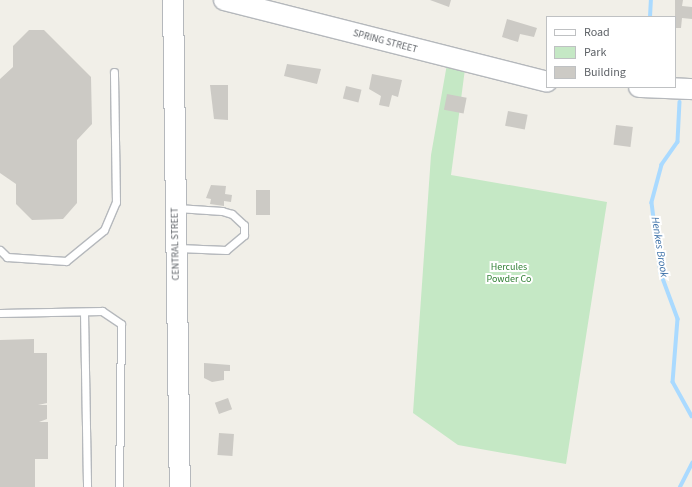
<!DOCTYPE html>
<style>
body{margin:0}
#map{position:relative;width:692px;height:487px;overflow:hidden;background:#f1efe8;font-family:"Source Sans 3",sans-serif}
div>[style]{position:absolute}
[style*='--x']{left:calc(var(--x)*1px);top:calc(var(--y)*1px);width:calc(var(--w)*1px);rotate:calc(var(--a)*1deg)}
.green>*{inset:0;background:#c5e8c5}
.stream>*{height:3.5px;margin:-1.75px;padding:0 1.75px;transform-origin:1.75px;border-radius:1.75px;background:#aadaff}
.building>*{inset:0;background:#cccac5;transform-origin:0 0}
.roads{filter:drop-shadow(1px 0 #b5b8bc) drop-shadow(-1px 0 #b5b8bc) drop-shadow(0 1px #b5b8bc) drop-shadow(0 -1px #b5b8bc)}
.lane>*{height:7px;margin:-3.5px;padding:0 3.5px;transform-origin:3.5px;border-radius:3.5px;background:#fff}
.secondary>*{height:20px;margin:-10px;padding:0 10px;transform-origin:10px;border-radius:10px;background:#fff}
span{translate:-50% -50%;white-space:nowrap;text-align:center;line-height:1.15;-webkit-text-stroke:4px #fff;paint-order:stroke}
.street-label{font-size:10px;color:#5f6368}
.park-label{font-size:10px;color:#348238}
.water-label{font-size:11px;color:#4174aa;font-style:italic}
.legend{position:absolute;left:546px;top:16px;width:130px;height:72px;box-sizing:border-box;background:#fff;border:1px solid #bfc1c3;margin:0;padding:5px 7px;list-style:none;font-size:12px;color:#5f6368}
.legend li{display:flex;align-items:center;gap:8px;height:20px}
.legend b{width:20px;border:1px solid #bfc1c3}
</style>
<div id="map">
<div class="green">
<i style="clip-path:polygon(447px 64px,465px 69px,451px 175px,607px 202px,566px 464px,458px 445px,413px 413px,431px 155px)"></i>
</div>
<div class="stream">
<i style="--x:650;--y:17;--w:17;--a:-87"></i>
<i style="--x:680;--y:102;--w:40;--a:92.9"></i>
<i style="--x:678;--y:142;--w:28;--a:125"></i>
<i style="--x:662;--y:165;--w:39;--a:105"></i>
<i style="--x:652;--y:203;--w:71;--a:82.7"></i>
<i style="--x:661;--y:273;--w:49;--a:69.7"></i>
<i style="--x:678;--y:319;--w:63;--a:94.5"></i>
<i style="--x:673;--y:382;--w:39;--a:61"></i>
<i style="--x:680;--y:487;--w:27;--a:-63"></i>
</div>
<div class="building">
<i style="clip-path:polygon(430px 0,451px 0,449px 7px)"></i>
<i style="clip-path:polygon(675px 0,683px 0,682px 6px,692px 7px,692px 19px,682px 18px,681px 28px,675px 28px)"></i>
<i style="clip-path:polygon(507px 19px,537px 28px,534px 37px,520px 34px,518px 42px,502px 37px)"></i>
<i style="clip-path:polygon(29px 30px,44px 30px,91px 77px,92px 124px,77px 140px,77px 203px,63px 219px,32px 220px,16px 204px,16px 184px,0 173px,0 79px,13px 67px,13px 46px)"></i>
<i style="clip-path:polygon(287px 64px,321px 69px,317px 84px,284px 76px)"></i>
<i style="clip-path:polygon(372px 74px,402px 80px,398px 97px,392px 95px,389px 107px,379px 105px,381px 96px,369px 89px)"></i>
<i style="clip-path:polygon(210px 85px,228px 85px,228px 120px,214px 119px)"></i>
<i style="left:346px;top:86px;width:16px;height:13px;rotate:14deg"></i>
<i style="left:447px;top:94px;width:20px;height:16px;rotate:11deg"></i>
<i style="left:508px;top:111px;width:20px;height:15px;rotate:11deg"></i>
<i style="left:616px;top:125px;width:17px;height:20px;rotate:7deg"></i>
<i style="clip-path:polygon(211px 185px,226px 186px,225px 194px,232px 195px,231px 202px,224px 201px,224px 206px,210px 204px,211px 199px,206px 198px)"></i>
<i style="left:256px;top:190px;width:14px;height:25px"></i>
<i style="clip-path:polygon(34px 339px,34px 353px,47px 353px,47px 403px,38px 405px,47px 405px,47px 419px,39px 422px,48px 422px,48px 459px,35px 459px,35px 487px,0 487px,0 340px)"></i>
<i style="clip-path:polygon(204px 363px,230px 365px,230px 371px,224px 371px,224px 380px,212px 382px,204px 378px)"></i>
<i style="left:228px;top:398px;width:12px;height:14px;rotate:70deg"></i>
<i style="left:219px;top:433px;width:15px;height:22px;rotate:4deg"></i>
</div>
<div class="roads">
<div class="lane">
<i style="--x:177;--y:208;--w:45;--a:3.8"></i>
<i style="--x:222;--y:211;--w:10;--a:17"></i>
<i style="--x:232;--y:214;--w:16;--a:43"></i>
<i style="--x:244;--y:225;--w:10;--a:90"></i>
<i style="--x:244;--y:235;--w:23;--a:140"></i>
<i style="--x:226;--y:250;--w:48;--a:-177.6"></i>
<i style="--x:0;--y:250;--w:10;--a:45"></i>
<i style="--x:7;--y:257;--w:59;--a:3.9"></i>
<i style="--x:66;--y:261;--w:49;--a:-39.2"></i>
<i style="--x:104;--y:230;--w:30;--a:-67"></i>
<i style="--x:116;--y:202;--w:130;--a:-90.9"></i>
<i style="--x:84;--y:312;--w:175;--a:89"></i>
<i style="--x:0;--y:313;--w:102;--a:-1.1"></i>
<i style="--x:102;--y:311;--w:23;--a:34"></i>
<i style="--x:121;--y:324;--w:163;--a:90.7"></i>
</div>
<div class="secondary">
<i style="--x:173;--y:0;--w:487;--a:89.2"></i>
<i style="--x:224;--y:0;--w:333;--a:14.2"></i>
<i style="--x:639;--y:87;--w:53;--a:2.2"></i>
</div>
</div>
<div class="street-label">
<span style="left:385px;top:42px;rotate:15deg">SPRING STREET</span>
<span style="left:176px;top:244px;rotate:-91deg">CENTRAL STREET</span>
</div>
<div class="park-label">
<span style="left:509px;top:273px">Hercules<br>Powder Co</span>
</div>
<div class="water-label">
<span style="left:659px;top:247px;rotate:81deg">Henkes Brook</span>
</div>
<ul class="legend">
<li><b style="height:5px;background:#fff"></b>Road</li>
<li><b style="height:11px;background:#c5e8c5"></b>Park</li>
<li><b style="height:11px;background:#cccac5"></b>Building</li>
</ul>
</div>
